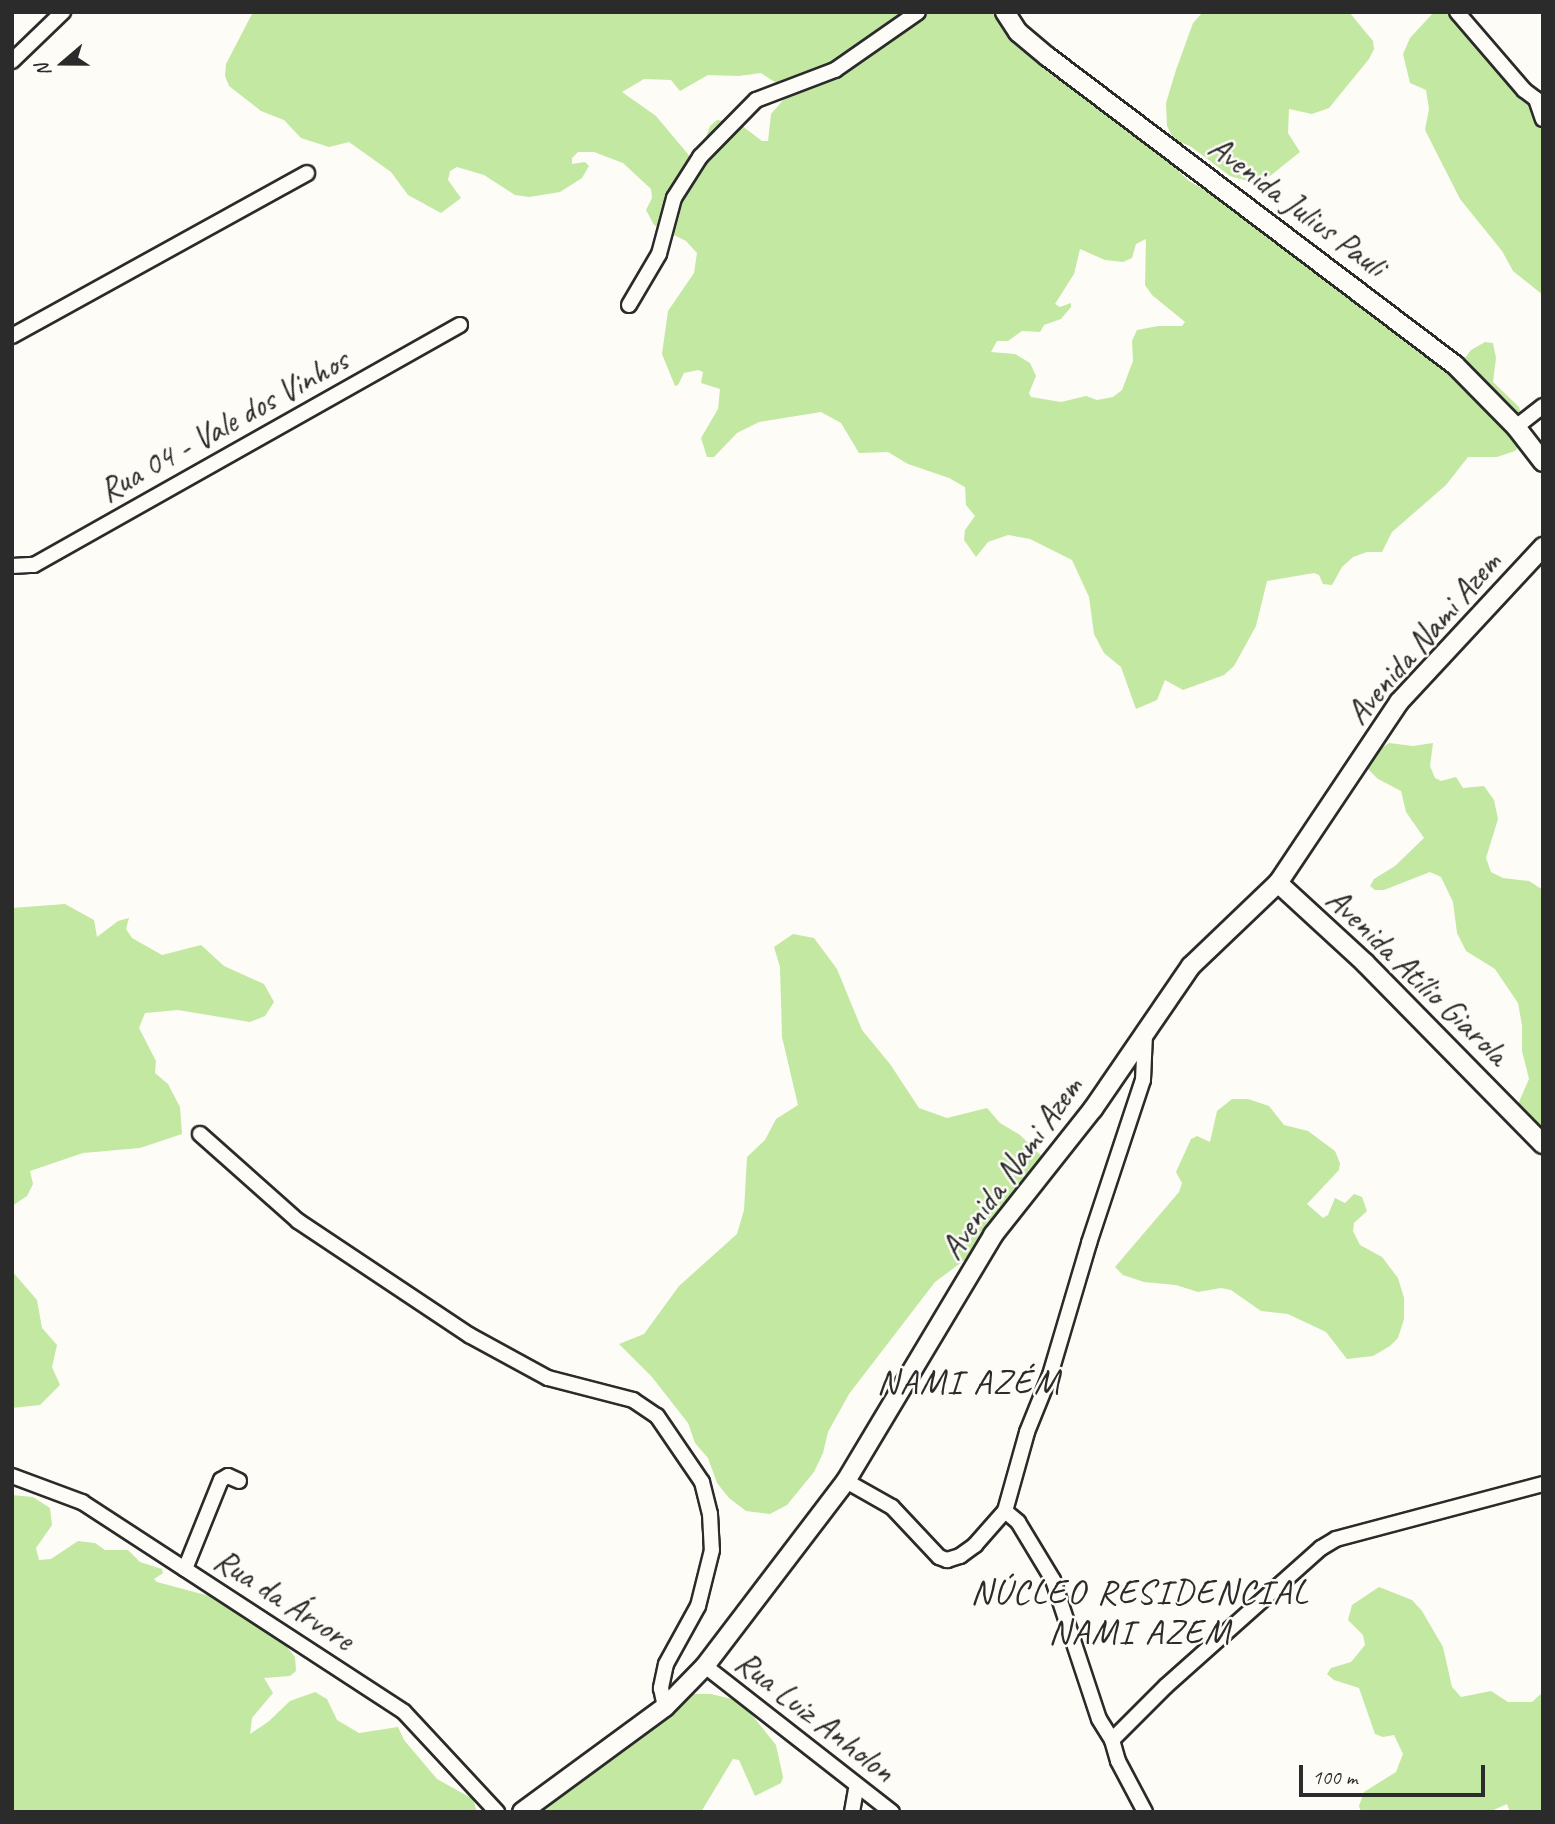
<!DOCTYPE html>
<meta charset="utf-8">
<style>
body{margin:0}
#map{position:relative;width:1555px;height:1824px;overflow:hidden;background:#fdfcf7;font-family:Caveat,sans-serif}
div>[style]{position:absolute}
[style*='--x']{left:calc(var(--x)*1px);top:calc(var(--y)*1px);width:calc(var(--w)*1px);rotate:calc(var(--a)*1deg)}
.green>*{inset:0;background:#c3e8a2}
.roads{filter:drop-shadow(2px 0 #2b2b2b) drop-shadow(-2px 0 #2b2b2b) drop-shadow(0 2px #2b2b2b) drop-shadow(0 -2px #2b2b2b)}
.minor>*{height:14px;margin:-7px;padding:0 7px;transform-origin:7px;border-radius:7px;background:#fdfcf7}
.tertiary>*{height:18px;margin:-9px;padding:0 9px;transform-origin:9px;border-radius:9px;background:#fdfcf7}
span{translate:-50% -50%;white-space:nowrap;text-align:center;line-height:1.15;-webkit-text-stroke:5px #fdfcf7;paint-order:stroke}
.street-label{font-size:33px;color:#2b2b2b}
.neighbourhood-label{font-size:35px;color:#2b2b2b;letter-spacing:2px}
.frame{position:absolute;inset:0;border:14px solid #2b2b2b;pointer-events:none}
.north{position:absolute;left:28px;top:28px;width:70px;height:70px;-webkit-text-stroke:5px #fdfcf7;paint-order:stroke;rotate:250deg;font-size:19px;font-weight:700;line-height:28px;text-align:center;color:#2b2b2b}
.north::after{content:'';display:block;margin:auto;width:24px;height:32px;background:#2b2b2b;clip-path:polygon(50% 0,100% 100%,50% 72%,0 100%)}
.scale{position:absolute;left:1299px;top:1765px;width:186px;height:32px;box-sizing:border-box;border:4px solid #2b2b2b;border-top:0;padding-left:9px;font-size:21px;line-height:24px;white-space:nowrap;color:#2b2b2b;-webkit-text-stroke:5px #fdfcf7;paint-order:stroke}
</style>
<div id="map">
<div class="green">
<i style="clip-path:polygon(evenodd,253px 12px,1012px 12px,1039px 60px,1163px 156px,1189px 181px,1236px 208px,1272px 238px,1375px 312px,1441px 369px,1463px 368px,1465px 358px,1471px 350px,1485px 342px,1493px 343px,1496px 358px,1493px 382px,1519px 407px,1526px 431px,1524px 441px,1515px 451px,1497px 457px,1468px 457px,1446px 485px,1392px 532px,1382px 552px,1367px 552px,1353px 557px,1342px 567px,1332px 585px,1323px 584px,1319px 575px,1314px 573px,1267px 581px,1256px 626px,1234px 666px,1224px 675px,1183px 690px,1165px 680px,1157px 700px,1136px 709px,1121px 667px,1104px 653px,1094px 634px,1089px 597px,1072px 560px,1030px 539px,1008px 535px,988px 542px,976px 557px,964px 540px,965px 530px,975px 516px,966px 505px,965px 487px,949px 478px,908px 464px,888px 452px,859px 453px,841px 423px,821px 412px,759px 422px,737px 433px,714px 457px,707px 457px,701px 438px,718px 409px,720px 389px,701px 383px,703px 372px,698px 370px,684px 373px,678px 385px,675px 386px,662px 354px,668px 311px,694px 273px,697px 253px,686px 241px,654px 225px,646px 210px,652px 198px,651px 189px,623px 163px,594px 152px,578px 152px,572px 158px,572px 164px,585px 162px,589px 166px,582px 178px,560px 192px,529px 197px,515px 195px,484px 175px,457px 167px,450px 171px,448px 180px,461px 198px,441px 213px,408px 195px,391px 172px,349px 142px,329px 147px,301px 138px,284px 120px,261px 111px,229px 86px,225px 76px,226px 64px,253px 12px,761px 73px,790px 92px,771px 114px,768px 141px,762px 141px,737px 122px,717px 120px,710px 126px,700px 153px,692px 159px,656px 116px,622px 92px,644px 79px,671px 80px,680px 91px,708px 75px,739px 76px,761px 73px,253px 12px,1146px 239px,1145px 285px,1152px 295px,1185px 322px,1182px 326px,1158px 326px,1137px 330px,1132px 341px,1133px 361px,1122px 390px,1113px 397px,1097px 400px,1086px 396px,1061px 402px,1031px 397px,1029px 393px,1036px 376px,1030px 363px,1015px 354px,991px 352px,997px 341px,1008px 341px,1022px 331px,1040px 332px,1044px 325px,1061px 319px,1071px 307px,1071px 303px,1060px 307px,1055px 304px,1074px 274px,1080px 249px,1105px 260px,1123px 262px,1132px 258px,1136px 244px,1146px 239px)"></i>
<i style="clip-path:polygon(1203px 12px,1349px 12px,1373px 41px,1374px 49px,1369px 59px,1329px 108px,1312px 114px,1289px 109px,1288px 133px,1300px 152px,1265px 180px,1251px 182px,1230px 176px,1190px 146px,1174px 140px,1167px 126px,1166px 103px,1176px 70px,1193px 23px)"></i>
<i style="clip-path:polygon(1434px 12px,1466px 12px,1479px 31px,1497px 47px,1509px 81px,1543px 117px,1543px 295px,1513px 271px,1502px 251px,1460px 199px,1425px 130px,1429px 109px,1426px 90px,1410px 83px,1403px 54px,1410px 38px)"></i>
<i style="clip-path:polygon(1389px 743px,1413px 746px,1433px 743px,1430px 766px,1435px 778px,1441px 781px,1456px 777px,1463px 788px,1484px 786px,1494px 800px,1498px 819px,1486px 858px,1491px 872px,1503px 878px,1529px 881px,1543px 890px,1543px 1145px,1521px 1119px,1518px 1104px,1529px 1079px,1522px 1051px,1522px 1025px,1518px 1003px,1495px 969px,1466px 951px,1457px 933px,1453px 902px,1441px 877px,1430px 872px,1384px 890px,1375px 890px,1370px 886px,1374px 879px,1395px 866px,1424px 838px,1406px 812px,1401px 791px,1378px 779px,1366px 767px,1365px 759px)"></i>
<i style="clip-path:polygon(65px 904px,94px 920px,97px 937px,118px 921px,129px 918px,126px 929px,132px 938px,162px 955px,201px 945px,224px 966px,264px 984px,274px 1002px,265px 1016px,250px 1022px,178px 1010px,145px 1013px,139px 1028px,156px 1061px,155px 1073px,168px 1084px,180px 1107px,182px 1134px,140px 1148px,83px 1153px,30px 1171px,33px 1184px,27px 1196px,12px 1206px,12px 908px)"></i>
<i style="clip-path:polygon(793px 934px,814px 938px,837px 969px,862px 1030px,890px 1064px,919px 1108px,947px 1118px,987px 1108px,1000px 1123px,1020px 1135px,1046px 1160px,986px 1252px,966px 1259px,935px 1282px,849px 1394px,828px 1432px,823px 1453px,814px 1472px,787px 1505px,770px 1514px,746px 1511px,729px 1498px,717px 1483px,708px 1458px,695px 1443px,688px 1423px,652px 1377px,619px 1344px,644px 1334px,679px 1286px,737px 1234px,744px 1210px,747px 1157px,765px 1140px,776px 1119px,798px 1105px,782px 1037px,780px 967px,774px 947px)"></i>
<i style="clip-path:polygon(1232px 1099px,1248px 1099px,1269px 1106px,1284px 1125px,1308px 1131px,1335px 1151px,1340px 1163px,1339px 1170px,1307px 1204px,1323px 1218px,1328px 1215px,1335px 1198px,1345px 1203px,1354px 1194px,1362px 1197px,1367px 1211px,1354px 1223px,1353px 1231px,1360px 1245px,1382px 1257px,1398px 1278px,1404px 1298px,1404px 1319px,1398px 1338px,1390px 1346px,1373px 1356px,1347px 1359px,1326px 1332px,1288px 1314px,1261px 1311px,1231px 1290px,1221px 1288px,1198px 1292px,1176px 1285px,1144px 1282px,1123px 1275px,1115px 1267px,1179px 1192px,1182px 1183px,1176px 1172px,1191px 1139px,1197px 1136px,1210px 1142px,1217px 1111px)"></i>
<i style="clip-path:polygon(12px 1271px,37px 1300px,42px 1328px,57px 1345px,52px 1367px,60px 1385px,40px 1405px,12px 1408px)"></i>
<i style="clip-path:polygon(12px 1495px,33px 1497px,50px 1508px,52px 1525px,36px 1548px,39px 1560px,51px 1559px,78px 1541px,95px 1543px,105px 1550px,128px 1550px,140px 1562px,162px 1569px,163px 1573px,154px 1579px,157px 1582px,213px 1597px,281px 1640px,295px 1657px,296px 1671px,290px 1676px,264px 1678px,273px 1693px,252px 1718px,250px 1734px,268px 1722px,290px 1701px,315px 1692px,327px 1699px,337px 1720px,359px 1733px,398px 1727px,404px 1740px,437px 1779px,473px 1799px,477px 1812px,12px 1812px)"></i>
<i style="clip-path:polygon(1379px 1587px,1412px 1600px,1422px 1611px,1443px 1647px,1452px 1687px,1461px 1697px,1491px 1691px,1508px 1702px,1532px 1702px,1543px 1692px,1543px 1812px,1510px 1812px,1507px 1804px,1489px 1812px,1361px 1812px,1359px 1806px,1364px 1792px,1396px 1772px,1403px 1754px,1394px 1735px,1383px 1737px,1375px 1734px,1359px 1688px,1334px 1680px,1327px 1674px,1331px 1668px,1351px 1662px,1365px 1645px,1363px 1635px,1348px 1620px,1352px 1605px)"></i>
<i style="clip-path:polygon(684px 1694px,711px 1694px,732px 1699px,747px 1709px,776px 1745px,783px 1777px,781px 1783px,755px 1796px,739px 1760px,733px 1759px,701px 1812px,535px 1812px,586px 1778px)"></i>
</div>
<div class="roads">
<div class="minor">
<i style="--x:1457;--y:12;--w:103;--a:49.3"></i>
<i style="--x:1524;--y:90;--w:15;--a:37"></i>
<i style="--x:1536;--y:99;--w:21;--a:71"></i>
<i style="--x:12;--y:61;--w:71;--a:-43.9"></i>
<i style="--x:629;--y:305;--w:59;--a:-59.5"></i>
<i style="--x:659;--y:254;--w:58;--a:-75"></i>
<i style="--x:674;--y:198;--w:49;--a:-57.6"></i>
<i style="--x:700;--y:157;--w:80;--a:-45.5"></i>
<i style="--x:756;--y:100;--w:85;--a:-20.8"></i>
<i style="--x:835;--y:70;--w:101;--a:-34.9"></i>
<i style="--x:12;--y:336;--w:337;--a:-28.9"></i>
<i style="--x:1516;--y:427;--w:34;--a:-38"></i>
<i style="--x:12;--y:566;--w:22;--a:-3"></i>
<i style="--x:34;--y:565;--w:489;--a:-29.4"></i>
<i style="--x:200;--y:1134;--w:131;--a:41.6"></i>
<i style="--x:298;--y:1221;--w:206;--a:33.7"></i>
<i style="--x:469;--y:1335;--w:90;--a:28.6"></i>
<i style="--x:548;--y:1378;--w:88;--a:14.5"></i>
<i style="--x:633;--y:1400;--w:29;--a:34"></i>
<i style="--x:657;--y:1416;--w:80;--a:55.7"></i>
<i style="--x:702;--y:1482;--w:33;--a:76"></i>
<i style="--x:710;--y:1514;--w:36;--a:87"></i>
<i style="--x:712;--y:1550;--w:58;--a:104"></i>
<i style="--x:698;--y:1606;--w:66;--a:118.9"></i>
<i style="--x:666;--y:1664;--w:25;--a:102"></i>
<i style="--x:661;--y:1688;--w:19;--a:78"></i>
<i style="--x:12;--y:1476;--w:75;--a:20.4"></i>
<i style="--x:82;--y:1502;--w:384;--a:33.1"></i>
<i style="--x:404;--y:1712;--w:137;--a:47.1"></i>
<i style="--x:846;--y:1481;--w:53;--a:29.5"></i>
<i style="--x:892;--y:1507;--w:69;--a:46.8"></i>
<i style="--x:939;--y:1557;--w:9;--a:21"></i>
<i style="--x:947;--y:1560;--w:14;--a:-17"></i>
<i style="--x:960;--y:1556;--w:19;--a:-36"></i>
<i style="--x:975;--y:1545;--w:45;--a:-48.6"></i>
<i style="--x:1005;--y:1511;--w:17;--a:40"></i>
<i style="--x:1018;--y:1522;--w:68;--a:58.9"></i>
<i style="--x:1053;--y:1580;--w:146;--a:71.7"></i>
<i style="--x:1099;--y:1719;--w:25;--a:58"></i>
<i style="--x:1112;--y:1740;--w:22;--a:74"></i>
<i style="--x:1118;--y:1761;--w:58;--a:62.1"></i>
<i style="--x:1005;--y:1511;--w:82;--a:-74.4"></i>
<i style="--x:1027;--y:1432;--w:61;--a:-68"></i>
<i style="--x:1050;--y:1375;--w:138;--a:-73.5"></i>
<i style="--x:1089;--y:1243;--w:172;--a:-71.7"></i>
<i style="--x:1143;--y:1080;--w:46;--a:-87.5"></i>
<i style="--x:185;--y:1569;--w:96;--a:-68"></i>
<i style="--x:221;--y:1480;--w:8;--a:-30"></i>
<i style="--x:228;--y:1476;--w:12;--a:24"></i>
<i style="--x:705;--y:1666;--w:237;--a:38"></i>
<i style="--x:1112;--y:1740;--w:76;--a:-45"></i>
<i style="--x:1166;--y:1686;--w:208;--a:-41.7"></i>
<i style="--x:1321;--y:1548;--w:17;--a:-31"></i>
<i style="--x:1336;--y:1539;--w:214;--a:-14.9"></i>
<i style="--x:852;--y:1812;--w:27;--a:-80"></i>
</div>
<div class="tertiary">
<i style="--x:1005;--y:12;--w:24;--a:57"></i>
<i style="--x:1018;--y:32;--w:39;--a:40"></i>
<i style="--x:1048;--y:57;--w:510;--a:37.12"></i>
<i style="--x:1455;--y:365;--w:87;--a:45.5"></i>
<i style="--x:1516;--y:427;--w:44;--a:52.4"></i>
<i style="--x:1278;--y:883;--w:118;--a:42.6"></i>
<i style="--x:1365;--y:963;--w:254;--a:45.5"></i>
<i style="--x:522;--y:1812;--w:177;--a:-36.3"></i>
<i style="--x:665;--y:1707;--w:57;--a:-45.7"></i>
<i style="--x:705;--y:1666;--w:233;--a:-52.7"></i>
<i style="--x:846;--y:1481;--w:287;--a:-59.1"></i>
<i style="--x:993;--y:1235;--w:161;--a:-51.6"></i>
<i style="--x:1093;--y:1109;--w:173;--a:-55.6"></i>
<i style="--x:1191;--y:966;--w:120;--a:-43.7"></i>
<i style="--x:1278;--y:883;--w:218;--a:-56.2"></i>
<i style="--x:1399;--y:702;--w:212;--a:-47.1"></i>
</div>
</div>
<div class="street-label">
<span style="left:1297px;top:207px;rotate:37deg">Avenida Julius Pauli</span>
<span style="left:224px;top:426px;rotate:-29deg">Rua 04 - Vale dos Vinhos</span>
<span style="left:1424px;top:638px;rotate:-49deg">Avenida Nami Azem</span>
<span style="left:1417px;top:977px;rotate:44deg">Avenida Atílio Giarola</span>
<span style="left:1012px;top:1168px;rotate:-54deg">Avenida Nami Azem</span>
<span style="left:284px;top:1600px;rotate:33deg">Rua da Árvore</span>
<span style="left:815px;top:1717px;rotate:38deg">Rua Luiz Anholon</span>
</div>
<div class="neighbourhood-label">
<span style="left:969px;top:1382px">NAMI AZÉM</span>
<span style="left:1140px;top:1612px">NÚCLEO RESIDENCIAL<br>NAMI AZEM</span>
</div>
<div class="frame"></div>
<div class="north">N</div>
<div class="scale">100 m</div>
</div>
